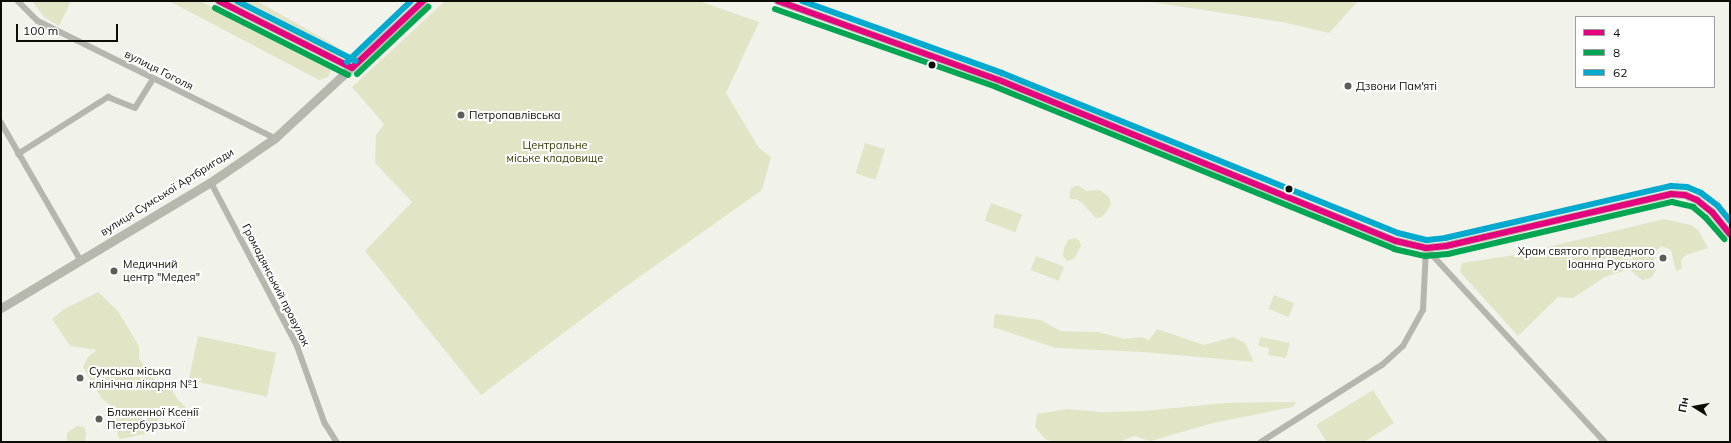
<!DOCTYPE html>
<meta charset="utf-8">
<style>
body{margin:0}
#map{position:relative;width:1731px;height:443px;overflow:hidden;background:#f1f2ea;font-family:Mulish,sans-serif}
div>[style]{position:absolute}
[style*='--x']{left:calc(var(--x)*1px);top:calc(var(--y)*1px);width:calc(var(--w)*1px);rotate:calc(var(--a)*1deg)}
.green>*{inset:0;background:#e2e5c5;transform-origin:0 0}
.minor>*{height:5.5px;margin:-2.75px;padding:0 2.75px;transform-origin:2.75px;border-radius:2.75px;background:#b5b6ad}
.secondary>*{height:8px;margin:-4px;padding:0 4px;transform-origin:4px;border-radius:4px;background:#b4b6aa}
.primary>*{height:9px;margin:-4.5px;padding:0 4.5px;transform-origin:4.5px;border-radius:4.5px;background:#b6b7ad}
.bus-1>*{height:6px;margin:-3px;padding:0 3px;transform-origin:3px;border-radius:3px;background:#e5007d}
.bus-2>*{height:6px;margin:-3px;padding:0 3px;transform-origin:3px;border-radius:3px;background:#00a651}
.bus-3>*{height:6px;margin:-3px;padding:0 3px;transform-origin:3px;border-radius:3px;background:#00a9ce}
.dots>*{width:11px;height:11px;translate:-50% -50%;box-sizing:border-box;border:2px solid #fff;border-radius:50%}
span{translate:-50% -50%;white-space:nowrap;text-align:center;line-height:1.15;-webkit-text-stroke:4px #fff;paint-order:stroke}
.street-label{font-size:11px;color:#0d0d08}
.poi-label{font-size:11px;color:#0d0d08}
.left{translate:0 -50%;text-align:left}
.right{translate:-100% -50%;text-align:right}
.park-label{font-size:11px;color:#383a03}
.frame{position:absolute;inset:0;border:2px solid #0d0d08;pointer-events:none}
.legend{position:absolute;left:1575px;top:16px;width:140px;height:72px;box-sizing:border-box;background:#fff;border:1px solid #9e9e9c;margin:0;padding:5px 7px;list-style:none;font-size:12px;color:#0d0d08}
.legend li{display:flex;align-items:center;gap:8px;height:20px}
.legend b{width:20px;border:1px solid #9e9e9c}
.north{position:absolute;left:1675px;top:387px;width:40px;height:40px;-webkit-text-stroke:3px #fff;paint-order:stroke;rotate:281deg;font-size:11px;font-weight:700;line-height:16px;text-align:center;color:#0d0d08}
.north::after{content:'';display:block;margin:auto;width:14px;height:18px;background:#0d0d08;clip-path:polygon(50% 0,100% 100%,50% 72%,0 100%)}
.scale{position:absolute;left:16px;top:24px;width:102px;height:18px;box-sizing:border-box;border:2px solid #0d0d08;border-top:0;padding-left:5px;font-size:12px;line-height:14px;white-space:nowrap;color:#0d0d08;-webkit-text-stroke:3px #fff;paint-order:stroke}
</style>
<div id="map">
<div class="green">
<i style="clip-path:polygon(32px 1px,71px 1px,59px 26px,44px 17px)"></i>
<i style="clip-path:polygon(169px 1px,200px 1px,331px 69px,328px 77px,319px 80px)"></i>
<i style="clip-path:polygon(225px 1px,257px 1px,338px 47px,338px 55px,334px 57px)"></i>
<i style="clip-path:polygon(445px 1px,699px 1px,759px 22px,726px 93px,759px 148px,771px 157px,762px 190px,618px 292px,481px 395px,365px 251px,412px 202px,375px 163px,376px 135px,384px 124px,352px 87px)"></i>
<i style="clip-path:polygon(1144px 1px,1358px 1px,1329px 33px,1282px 22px)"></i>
<i style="left:865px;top:143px;width:21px;height:32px;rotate:17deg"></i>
<i style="clip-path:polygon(1078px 185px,1086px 191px,1100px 190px,1109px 197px,1111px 205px,1102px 217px,1096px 218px,1082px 203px,1076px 199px,1069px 199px,1071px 188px)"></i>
<i style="left:991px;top:203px;width:33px;height:19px;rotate:20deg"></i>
<i style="clip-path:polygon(1664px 219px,1691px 225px,1698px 230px,1708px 248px,1686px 255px,1681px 260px,1682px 269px,1676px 271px,1671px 250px,1661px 246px,1653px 254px,1656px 270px,1651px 278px,1642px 280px,1629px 269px,1605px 277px,1573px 298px,1558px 297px,1518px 336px,1460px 272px,1462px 263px,1515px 255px)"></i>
<i style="clip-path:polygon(1074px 238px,1079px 240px,1081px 246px,1074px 259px,1067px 261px,1063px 256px,1064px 248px,1068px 240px)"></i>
<i style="left:1036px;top:256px;width:30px;height:15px;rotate:21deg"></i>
<i style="clip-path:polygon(98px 292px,118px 311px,139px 346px,139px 359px,158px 384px,172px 390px,178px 400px,194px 415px,190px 419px,177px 417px,164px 409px,160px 412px,156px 426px,149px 433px,121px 439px,118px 437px,113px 407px,102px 399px,83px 367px,88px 357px,97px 350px,70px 346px,52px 319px,64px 309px)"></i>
<i style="left:1274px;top:295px;width:22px;height:15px;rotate:22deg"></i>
<i style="clip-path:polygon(995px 314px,1041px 320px,1060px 331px,1098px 332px,1124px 339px,1141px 337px,1149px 340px,1157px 329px,1204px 345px,1233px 337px,1245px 343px,1254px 362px,1143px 352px,1056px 348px,993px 327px)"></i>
<i style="left:198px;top:336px;width:80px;height:45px;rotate:12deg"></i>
<i style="clip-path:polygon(1260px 337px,1290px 343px,1286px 358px,1268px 355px,1269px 348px,1258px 346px)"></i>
<i style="clip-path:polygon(1373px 390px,1394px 423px,1364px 442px,1327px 442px,1316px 425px)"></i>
<i style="clip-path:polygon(1296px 402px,1293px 407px,1213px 423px,1151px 441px,1134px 436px,1119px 442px,1055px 442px,1045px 439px,1035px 427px,1037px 414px,1067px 409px,1101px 412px,1144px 411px,1225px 403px)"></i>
<i style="clip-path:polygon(77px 426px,84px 427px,86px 433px,85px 442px,67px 442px,67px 433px)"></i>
</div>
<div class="minor">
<i style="--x:18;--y:1;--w:28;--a:45"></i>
<i style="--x:38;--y:21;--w:264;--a:26.3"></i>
<i style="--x:1;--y:122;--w:158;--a:60"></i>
<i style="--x:18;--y:154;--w:107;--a:-32.3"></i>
<i style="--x:108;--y:97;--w:29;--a:22"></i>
<i style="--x:135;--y:108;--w:34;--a:-58"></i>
<i style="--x:211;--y:182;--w:184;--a:62.2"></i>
<i style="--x:297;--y:345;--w:83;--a:70.3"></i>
<i style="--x:325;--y:423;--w:22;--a:58"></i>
<i style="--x:1426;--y:248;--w:264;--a:47.3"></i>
<i style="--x:1261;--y:442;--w:143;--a:-32.5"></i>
<i style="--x:1382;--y:365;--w:28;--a:-42"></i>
<i style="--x:1403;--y:346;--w:41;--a:-60.9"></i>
<i style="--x:1423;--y:310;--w:62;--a:-87.2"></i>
</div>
<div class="secondary">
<i style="--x:219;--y:1;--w:149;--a:26.7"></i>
<i style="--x:778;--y:1;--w:235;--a:19.7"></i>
<i style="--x:999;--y:80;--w:428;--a:22.1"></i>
<i style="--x:1396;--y:241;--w:31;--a:13"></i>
<i style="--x:1426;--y:248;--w:20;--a:-6"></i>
<i style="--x:1446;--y:246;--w:231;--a:-13"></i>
<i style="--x:1671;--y:194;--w:14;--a:4"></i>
<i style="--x:1685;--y:195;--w:13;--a:23"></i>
<i style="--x:1697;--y:200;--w:19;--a:39"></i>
<i style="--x:1712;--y:212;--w:28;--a:51"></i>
</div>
<div class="primary">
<i style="--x:1;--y:308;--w:245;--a:-31"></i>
<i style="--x:211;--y:182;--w:78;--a:-34.5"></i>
<i style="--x:275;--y:138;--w:202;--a:-42.8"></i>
</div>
<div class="bus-1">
<i style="--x:219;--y:1;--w:149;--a:26.7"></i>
<i style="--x:778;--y:1;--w:235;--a:19.7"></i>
<i style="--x:999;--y:80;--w:428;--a:22.1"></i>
<i style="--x:1396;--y:241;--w:31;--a:13"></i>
<i style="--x:1426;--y:248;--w:20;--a:-6"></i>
<i style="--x:1446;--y:246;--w:231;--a:-13"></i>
<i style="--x:1671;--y:194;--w:14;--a:4"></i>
<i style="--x:1685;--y:195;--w:13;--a:23"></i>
<i style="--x:1697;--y:200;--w:19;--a:39"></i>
<i style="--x:1712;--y:212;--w:28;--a:51"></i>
<i style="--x:352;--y:68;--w:98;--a:-43.3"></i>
</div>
<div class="bus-2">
<i style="--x:215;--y:8;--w:149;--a:26.7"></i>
<i style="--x:775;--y:9;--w:234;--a:19.4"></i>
<i style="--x:996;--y:87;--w:430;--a:22.1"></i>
<i style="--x:1394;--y:249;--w:32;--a:13"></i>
<i style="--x:1425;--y:256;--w:23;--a:-5"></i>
<i style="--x:1448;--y:254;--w:230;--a:-13.1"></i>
<i style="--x:1672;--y:202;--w:22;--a:13"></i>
<i style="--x:1693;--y:207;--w:17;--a:40"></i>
<i style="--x:1706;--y:218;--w:28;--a:49"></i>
<i style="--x:357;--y:74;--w:98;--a:-43.3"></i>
</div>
<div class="bus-3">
<i style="--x:237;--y:1;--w:133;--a:26.8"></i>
<i style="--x:802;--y:1;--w:213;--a:19.8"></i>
<i style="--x:1002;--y:73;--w:427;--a:22"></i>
<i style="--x:1398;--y:233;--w:30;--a:14"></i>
<i style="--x:1427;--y:240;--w:18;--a:-6"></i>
<i style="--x:1445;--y:238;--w:232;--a:-13"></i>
<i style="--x:1671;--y:186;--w:16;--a:4"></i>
<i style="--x:1687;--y:187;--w:15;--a:23"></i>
<i style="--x:1701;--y:193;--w:21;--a:37"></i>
<i style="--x:1718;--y:206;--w:19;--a:51"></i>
<i style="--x:347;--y:62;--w:88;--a:-43.6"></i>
</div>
<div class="dots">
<i style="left:932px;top:65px;background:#0d0d08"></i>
<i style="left:1348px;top:86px;background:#5d5d57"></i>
<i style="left:461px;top:115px;background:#5d5d57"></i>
<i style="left:1289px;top:189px;background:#0d0d08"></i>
<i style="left:1663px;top:258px;background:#5d5d57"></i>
<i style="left:114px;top:271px;background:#5d5d57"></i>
<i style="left:80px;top:378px;background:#5d5d57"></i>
<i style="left:99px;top:419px;background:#5d5d57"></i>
</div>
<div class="street-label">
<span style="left:159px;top:70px;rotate:27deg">вулиця Гоголя</span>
<span style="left:167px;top:192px;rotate:-32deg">вулиця Сумської Артбригади</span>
<span style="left:276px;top:285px;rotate:63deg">Громадянський провулок</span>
</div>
<div class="poi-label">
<span class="left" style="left:1356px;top:86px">Дзвони Пам'яті</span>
<span class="left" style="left:469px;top:115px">Петропавлівська</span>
<span class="right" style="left:1655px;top:258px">Храм святого праведного<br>Іоанна Руського</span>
<span class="left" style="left:123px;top:271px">Медичний<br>центр "Медея"</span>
<span class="left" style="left:89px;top:378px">Сумська міська<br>клінічна лікарня №1</span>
<span class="left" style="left:107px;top:419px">Блаженної Ксенії<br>Петербурзької</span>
</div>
<div class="park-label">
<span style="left:555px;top:152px">Центральне<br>міське кладовище</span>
</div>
<div class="frame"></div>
<ul class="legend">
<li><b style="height:5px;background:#e5007d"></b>4</li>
<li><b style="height:5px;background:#00a651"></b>8</li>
<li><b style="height:5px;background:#00a9ce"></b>62</li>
</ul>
<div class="north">Пн</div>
<div class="scale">100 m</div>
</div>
